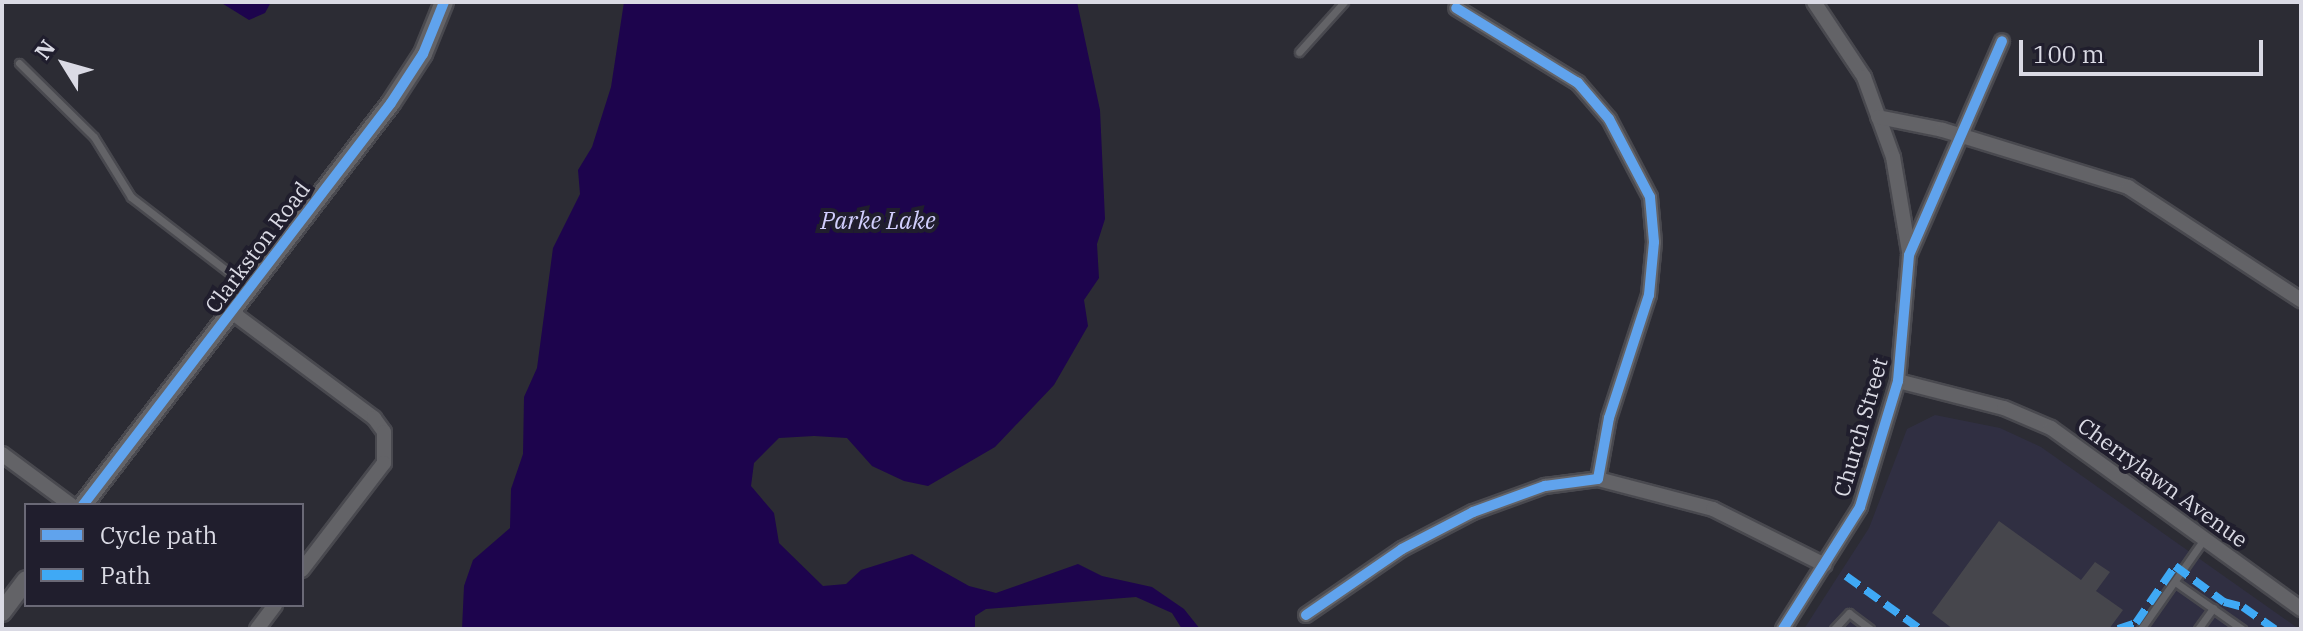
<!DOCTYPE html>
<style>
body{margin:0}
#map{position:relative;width:2303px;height:631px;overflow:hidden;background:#2c2c34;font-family:"IBM Plex Serif",serif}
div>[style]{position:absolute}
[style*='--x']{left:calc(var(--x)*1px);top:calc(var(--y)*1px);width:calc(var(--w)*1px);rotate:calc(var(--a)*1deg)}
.built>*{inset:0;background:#302f42}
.water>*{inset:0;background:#1d044d}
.building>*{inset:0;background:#46464c}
.roads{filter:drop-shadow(2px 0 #49494f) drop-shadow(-2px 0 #49494f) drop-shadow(0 2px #49494f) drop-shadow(0 -2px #49494f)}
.service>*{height:7px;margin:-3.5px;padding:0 3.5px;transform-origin:3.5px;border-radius:3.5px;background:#636367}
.minor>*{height:14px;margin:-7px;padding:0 7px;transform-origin:7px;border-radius:7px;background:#636367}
.tertiary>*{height:18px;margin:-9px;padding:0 9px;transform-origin:9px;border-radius:9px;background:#636367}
.quiet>*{height:8px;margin-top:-4px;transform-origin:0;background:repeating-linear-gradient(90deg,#3fa9f5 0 16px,transparent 0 24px)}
.cycleway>*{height:10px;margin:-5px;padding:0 5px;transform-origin:5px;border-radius:5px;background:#60a3ed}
span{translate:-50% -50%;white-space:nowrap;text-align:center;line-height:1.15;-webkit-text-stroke:8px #201e2d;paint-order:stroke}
.street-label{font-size:22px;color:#dadae4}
.water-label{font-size:24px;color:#d1cefd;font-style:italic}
.frame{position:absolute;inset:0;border:4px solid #dadae4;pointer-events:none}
.legend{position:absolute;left:24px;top:503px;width:280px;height:104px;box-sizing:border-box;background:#201e2d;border:2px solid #6a6976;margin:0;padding:10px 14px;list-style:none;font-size:24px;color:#dadae4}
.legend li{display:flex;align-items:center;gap:16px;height:40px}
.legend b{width:40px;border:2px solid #6a6976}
.north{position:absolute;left:24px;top:24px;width:80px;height:80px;-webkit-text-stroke:6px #201e2d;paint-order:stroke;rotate:307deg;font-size:22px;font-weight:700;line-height:32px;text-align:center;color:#dadae4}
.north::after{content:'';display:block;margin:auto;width:28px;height:36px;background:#dadae4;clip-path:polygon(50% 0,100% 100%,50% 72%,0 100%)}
.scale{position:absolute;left:2019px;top:40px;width:244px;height:36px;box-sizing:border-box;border:4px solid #dadae4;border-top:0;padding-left:10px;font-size:24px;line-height:28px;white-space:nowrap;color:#dadae4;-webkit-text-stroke:6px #201e2d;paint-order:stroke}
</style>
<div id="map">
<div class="built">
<i style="clip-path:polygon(1935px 415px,2000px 428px,2041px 447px,2299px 629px,1804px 629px,1869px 528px,1907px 429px)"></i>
</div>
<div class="water">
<i style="clip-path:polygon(220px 2px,271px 2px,265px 13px,249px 20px)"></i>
<i style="clip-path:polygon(624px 2px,1077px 2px,1100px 110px,1105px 219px,1097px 244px,1099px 278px,1084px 300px,1088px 326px,1054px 385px,995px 447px,928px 486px,904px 481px,872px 466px,847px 438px,814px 436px,779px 438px,754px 463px,751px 486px,774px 513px,779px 543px,823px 586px,846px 584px,861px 570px,912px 554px,969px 586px,996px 593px,1078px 564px,1102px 576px,1152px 587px,1184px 609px,1200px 629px,1182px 629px,1172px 613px,1136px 597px,986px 609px,975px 616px,975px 629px,462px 629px,464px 586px,473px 560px,510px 528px,511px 489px,523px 454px,524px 397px,537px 368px,553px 248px,580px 194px,578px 170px,592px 147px,611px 87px)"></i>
</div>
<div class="building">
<i style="clip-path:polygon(1999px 521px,2081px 580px,2095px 562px,2110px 572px,2096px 591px,2123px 610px,2109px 629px,1953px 629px,1932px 613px)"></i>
</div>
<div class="roads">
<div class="service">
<i style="--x:1299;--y:52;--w:67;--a:-48"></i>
<i style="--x:19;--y:63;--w:105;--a:44.6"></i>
<i style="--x:94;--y:137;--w:70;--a:58.3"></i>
<i style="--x:131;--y:197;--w:149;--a:37.6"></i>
<i style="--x:2175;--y:582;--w:82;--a:35"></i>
<i style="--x:1834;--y:629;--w:22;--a:-47"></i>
<i style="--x:1849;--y:613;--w:26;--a:37"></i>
<i style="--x:2141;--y:629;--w:110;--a:-55"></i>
<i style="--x:2198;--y:629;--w:26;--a:-54"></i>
</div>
<div class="minor">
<i style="--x:1814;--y:2;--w:90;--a:56.3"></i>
<i style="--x:1864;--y:77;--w:85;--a:70.1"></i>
<i style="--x:1893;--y:157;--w:96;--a:80.4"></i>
<i style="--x:1878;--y:117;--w:66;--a:11.3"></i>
<i style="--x:1943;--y:130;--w:194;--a:17.1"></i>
<i style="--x:2128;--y:187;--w:207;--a:33.2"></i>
<i style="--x:233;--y:313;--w:176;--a:36.7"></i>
<i style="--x:374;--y:418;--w:17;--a:54"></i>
<i style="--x:384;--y:432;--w:31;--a:90"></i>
<i style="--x:384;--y:463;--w:135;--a:127.5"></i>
<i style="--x:1898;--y:381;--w:109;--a:14.3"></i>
<i style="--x:2004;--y:408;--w:51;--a:23.1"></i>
<i style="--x:2051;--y:428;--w:309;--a:35.9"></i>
<i style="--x:2;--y:454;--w:86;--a:36.5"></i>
<i style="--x:1598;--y:479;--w:119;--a:14.6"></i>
<i style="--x:1713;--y:509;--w:125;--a:26.6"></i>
<i style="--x:1306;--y:615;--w:116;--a:-34.5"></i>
<i style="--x:1402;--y:549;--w:80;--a:-27.5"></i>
<i style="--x:1473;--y:512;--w:77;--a:-19.9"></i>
<i style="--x:1545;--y:486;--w:53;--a:-7.5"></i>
<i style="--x:1598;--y:479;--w:62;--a:-79.8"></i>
<i style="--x:1609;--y:418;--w:129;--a:-72"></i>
<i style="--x:1649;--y:295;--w:53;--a:-84.6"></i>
<i style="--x:1654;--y:242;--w:45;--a:-95.1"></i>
<i style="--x:1650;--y:197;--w:88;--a:-117.7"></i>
<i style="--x:1609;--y:119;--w:48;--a:-130.7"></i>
<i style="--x:1578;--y:83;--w:143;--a:-148.4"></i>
<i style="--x:257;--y:629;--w:30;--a:-53"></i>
<i style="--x:1783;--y:629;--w:144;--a:-57.7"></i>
<i style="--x:1860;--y:507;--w:132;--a:-73.2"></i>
<i style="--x:1898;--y:381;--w:126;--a:-85"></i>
<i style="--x:1909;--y:255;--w:233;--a:-66.5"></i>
</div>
<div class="tertiary">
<i style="--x:83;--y:505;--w:506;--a:-52.54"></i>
<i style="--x:391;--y:103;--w:59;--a:-56.9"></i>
<i style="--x:423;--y:54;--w:56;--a:-68"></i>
<i style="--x:2;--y:612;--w:40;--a:-53"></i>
</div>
</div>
<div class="quiet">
<i style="--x:1846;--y:576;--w:91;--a:35.6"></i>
<i style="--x:2118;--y:629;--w:19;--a:-18"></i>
<i style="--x:2136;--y:623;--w:69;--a:-55.6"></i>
<i style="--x:2175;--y:566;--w:61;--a:36.3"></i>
<i style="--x:2224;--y:602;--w:20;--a:15"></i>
<i style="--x:2243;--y:607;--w:39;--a:35"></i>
</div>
<div class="cycleway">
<i style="--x:83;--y:505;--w:506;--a:-52.54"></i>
<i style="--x:391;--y:103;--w:59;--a:-56.9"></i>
<i style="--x:423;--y:54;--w:56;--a:-68"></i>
<i style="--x:1306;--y:615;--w:116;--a:-34.5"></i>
<i style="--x:1402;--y:549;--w:80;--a:-27.5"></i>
<i style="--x:1473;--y:512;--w:77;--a:-19.9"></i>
<i style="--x:1545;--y:486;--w:53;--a:-7.5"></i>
<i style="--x:1598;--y:479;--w:62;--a:-79.8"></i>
<i style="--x:1609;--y:418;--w:129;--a:-72"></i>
<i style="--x:1649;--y:295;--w:53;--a:-84.6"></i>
<i style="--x:1654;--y:242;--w:45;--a:-95.1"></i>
<i style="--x:1650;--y:197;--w:88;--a:-117.7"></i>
<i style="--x:1609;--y:119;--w:48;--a:-130.7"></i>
<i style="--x:1578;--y:83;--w:143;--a:-148.4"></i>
<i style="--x:1783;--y:629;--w:144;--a:-57.7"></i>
<i style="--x:1860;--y:507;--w:132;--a:-73.2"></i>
<i style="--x:1898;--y:381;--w:126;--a:-85"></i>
<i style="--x:1909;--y:255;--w:233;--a:-66.5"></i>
</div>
<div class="street-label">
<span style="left:257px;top:247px;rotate:-53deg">Clarkston Road</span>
<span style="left:1860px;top:427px;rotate:-74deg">Church Street</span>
<span style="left:2163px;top:482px;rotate:36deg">Cherrylawn Avenue</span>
</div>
<div class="water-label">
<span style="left:878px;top:221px">Parke Lake</span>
</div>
<div class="frame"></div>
<ul class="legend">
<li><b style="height:10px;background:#60a3ed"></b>Cycle path</li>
<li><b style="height:10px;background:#3fa9f5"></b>Path</li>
</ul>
<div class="north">N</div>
<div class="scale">100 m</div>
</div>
